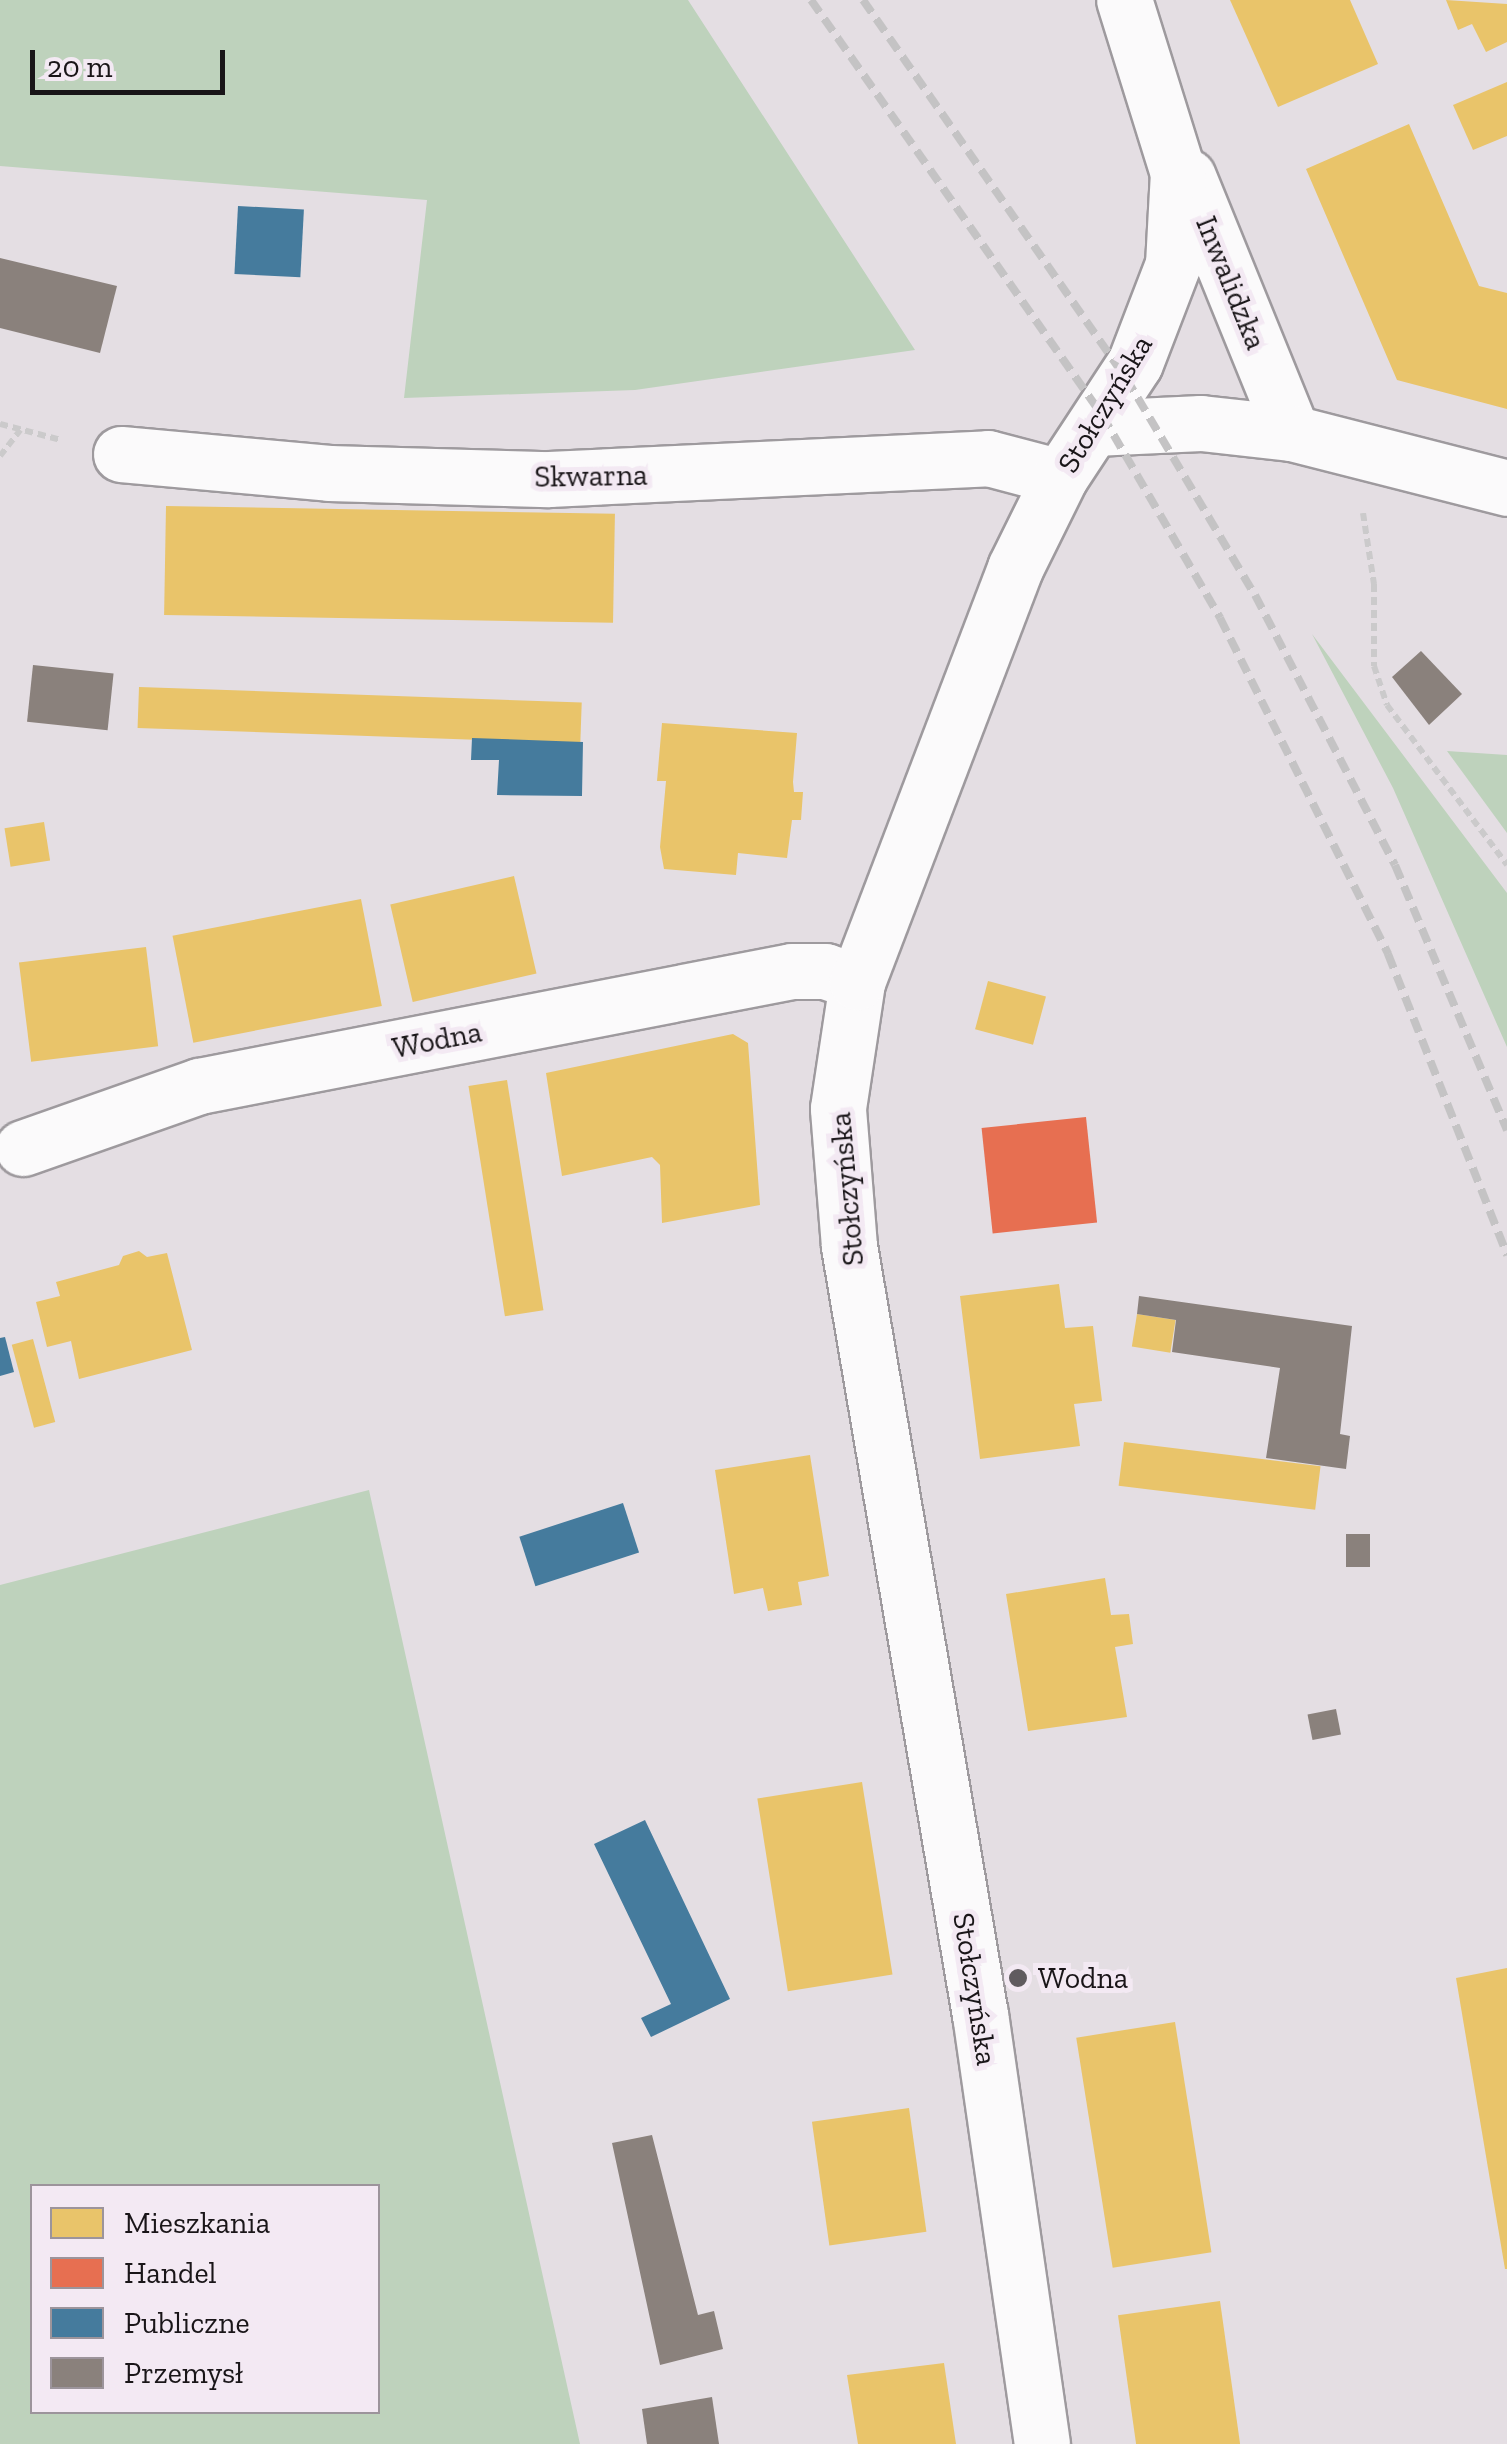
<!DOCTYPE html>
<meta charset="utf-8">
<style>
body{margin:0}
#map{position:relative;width:1507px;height:2444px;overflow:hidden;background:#e4dee3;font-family:"Zilla Slab",serif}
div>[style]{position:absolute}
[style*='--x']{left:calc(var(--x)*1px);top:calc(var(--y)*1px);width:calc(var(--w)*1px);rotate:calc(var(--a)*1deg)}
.green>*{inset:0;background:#bed2bc}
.homes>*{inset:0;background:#e9c46a;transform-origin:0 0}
.shops>*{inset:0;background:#e76f51;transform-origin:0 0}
.public>*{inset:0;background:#457b9d;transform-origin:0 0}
.industry>*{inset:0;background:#8a817c;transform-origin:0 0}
.path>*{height:6px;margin-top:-3px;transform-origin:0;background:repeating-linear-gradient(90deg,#cbcacb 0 8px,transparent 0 13px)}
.roads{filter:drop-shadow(2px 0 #9e9a9e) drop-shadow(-2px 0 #9e9a9e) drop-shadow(0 2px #9e9a9e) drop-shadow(0 -2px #9e9a9e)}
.minor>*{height:55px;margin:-27.5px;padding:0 27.5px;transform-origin:27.5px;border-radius:27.5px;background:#fbfafb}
.rail>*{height:8px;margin-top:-4px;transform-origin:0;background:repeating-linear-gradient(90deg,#c4c3c4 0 15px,transparent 0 23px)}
.dots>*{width:28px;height:28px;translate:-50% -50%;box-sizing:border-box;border:5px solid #f3e9f3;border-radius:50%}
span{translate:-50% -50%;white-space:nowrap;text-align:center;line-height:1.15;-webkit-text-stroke:10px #f3e9f3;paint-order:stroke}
.street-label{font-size:30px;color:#191518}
.poi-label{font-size:30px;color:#191518}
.left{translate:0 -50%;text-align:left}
.legend{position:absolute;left:30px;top:2184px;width:350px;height:230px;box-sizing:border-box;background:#f3e9f3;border:2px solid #9c949b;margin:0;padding:12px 18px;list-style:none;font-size:30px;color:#191518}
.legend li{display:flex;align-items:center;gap:20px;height:50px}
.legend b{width:50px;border:2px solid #9c949b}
.scale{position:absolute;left:30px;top:50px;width:195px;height:45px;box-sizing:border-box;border:5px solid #191518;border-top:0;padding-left:12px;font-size:30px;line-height:35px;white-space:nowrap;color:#191518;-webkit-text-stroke:8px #f3e9f3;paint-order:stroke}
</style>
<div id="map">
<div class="green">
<i style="clip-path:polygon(0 0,688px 0,915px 350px,635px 390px,404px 398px,427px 200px,0 166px)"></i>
<i style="clip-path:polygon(1312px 634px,1507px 893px,1507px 1047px,1393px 788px)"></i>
<i style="clip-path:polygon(1447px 751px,1507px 755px,1507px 833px)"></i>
<i style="clip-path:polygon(evenodd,369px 1490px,580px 2444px,0 2444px,0 1585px,369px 1490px,32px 2186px,378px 2186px,378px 2412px,32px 2412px,32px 2186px)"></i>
</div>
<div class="homes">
<i style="clip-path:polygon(1230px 0,1350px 0,1378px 64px,1278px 107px)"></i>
<i style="clip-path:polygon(1446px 0,1507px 4px,1507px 42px,1486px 52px,1472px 24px,1458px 30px)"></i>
<i style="clip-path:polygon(1507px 82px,1507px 136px,1473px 150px,1453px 105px)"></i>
<i style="clip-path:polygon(1409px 124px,1479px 286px,1507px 293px,1507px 409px,1397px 380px,1306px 169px)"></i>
<i style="left:166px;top:506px;width:449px;height:109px;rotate:1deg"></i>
<i style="left:139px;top:687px;width:443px;height:41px;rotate:2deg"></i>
<i style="clip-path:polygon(662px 723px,797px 733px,793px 782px,794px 792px,803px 792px,801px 820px,792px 820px,787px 858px,738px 853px,736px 875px,664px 869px,660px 847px,666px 781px,657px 781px)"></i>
<i style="left:44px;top:822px;width:39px;height:40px;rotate:81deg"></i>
<i style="left:514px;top:876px;width:100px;height:127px;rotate:77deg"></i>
<i style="left:361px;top:899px;width:109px;height:192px;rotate:79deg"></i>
<i style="left:146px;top:947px;width:100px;height:128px;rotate:83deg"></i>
<i style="left:988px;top:981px;width:60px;height:50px;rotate:15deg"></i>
<i style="clip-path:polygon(733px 1034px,748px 1043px,760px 1205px,662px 1223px,660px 1165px,652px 1157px,562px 1176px,546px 1073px)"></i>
<i style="left:507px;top:1080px;width:233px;height:39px;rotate:81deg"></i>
<i style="clip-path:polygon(139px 1251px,147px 1257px,167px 1253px,192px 1350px,79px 1379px,71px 1341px,47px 1347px,36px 1302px,60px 1296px,56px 1282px,119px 1265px,123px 1256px)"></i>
<i style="clip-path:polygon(1059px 1284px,1065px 1328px,1093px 1326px,1102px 1401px,1074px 1404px,1080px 1446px,980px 1459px,960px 1296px)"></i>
<i style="left:1137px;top:1314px;width:39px;height:33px;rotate:9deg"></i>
<i style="left:33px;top:1339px;width:86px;height:22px;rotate:75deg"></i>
<i style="left:1124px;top:1442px;width:198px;height:44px;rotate:7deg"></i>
<i style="clip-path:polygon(810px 1455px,829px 1576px,798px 1582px,802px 1605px,768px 1611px,763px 1588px,734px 1594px,715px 1470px)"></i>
<i style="clip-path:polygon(1105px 1578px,1111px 1615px,1129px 1614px,1133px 1644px,1115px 1647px,1127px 1717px,1028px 1731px,1006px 1594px)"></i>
<i style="left:862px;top:1782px;width:195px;height:106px;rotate:81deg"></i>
<i style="clip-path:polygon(1507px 1968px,1507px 2269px,1505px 2269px,1456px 1978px)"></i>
<i style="left:1175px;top:2022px;width:233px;height:100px;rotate:81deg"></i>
<i style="left:909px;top:2108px;width:125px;height:98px;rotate:82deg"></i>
<i style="left:1220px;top:2301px;width:145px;height:103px;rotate:82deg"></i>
<i style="clip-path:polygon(944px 2363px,956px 2444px,858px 2444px,847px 2375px)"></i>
</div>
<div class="shops">
<i style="left:1086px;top:1117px;width:106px;height:105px;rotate:84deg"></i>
</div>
<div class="public">
<i style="left:238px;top:206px;width:66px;height:68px;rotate:3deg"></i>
<i style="clip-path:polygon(472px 738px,583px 742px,582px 796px,497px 795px,499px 760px,471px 760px)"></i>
<i style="clip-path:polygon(5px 1337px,14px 1372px,0 1376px,0 1338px)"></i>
<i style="left:623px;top:1503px;width:52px;height:109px;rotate:72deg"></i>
<i style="clip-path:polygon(645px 1820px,730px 1999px,651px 2037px,641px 2018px,671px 2004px,594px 1844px)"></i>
</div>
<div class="industry">
<i style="clip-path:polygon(0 258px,117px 286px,100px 353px,0 328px)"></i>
<i style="clip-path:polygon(1421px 651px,1462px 694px,1429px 725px,1392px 677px)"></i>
<i style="left:33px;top:665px;width:81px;height:57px;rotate:6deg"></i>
<i style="clip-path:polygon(1139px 1296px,1352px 1326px,1340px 1434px,1350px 1436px,1346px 1469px,1266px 1458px,1280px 1368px,1172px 1352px,1176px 1320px,1137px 1314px)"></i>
<i style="left:1346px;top:1534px;width:24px;height:33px"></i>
<i style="left:1336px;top:1709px;width:26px;height:29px;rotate:79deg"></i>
<i style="clip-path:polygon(652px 2135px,698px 2315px,714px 2311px,723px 2349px,660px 2365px,612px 2143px)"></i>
<i style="clip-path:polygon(712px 2397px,719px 2444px,647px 2444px,642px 2409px)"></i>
</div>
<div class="path">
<i style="--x:0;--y:424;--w:63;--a:14.7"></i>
<i style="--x:0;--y:456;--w:33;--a:-52"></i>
<i style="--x:1363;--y:513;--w:72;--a:81.2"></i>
<i style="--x:1374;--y:584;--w:82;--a:90"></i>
<i style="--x:1374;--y:666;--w:41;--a:71.6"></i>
<i style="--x:1387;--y:705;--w:200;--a:53.1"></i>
</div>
<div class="roads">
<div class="minor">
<i style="--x:1188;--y:177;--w:276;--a:67.9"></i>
<i style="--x:1094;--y:428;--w:107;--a:-2.7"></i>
<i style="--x:1201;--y:423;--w:92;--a:6.3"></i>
<i style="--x:1292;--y:433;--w:222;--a:14.3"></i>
<i style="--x:121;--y:454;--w:209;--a:5.2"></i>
<i style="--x:329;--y:473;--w:220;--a:1.6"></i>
<i style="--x:549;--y:479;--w:440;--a:-2.7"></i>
<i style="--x:988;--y:458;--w:74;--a:14.8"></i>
<i style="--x:23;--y:1148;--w:187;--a:-19.4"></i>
<i style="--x:199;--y:1086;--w:604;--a:-10.98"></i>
<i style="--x:792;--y:971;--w:33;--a:0"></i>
<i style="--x:825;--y:971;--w:34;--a:19"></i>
<i style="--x:1042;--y:2444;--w:433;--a:-98.2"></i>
<i style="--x:980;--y:2015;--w:780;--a:-99.67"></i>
<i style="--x:849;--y:1246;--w:138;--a:-94.6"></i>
<i style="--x:838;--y:1108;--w:127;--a:-81.4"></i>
<i style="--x:857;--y:982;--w:443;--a:-69.1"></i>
<i style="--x:1015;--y:568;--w:102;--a:-63.7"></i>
<i style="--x:1060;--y:477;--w:136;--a:-56.7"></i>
<i style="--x:1135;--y:363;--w:106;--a:-69"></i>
<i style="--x:1173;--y:264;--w:91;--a:-86.9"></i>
<i style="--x:1178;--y:173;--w:181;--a:-107.3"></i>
</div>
</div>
<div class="rail">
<i style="--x:811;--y:0;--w:507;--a:54.96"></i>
<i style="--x:1102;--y:415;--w:235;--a:59.8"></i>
<i style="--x:1220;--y:618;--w:376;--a:63.4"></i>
<i style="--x:1388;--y:954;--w:324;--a:68.4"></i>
<i style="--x:863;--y:0;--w:460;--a:55.2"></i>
<i style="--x:1126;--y:378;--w:252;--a:59.3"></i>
<i style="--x:1255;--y:595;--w:304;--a:62.6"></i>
<i style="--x:1395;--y:865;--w:288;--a:67.1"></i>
</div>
<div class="dots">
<i style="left:1018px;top:1978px;background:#605b5f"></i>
</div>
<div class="street-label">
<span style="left:1231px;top:283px;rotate:68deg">Inwalidzka</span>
<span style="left:1105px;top:404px;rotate:-59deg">Stołczyńska</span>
<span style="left:591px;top:476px;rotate:-1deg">Skwarna</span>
<span style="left:437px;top:1040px;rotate:-11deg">Wodna</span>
<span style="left:847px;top:1189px;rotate:-95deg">Stołczyńska</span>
<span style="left:975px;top:1989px;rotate:81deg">Stołczyńska</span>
</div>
<div class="poi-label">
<span class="left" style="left:1038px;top:1978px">Wodna</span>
</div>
<ul class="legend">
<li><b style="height:28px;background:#e9c46a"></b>Mieszkania</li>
<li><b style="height:28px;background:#e76f51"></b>Handel</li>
<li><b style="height:28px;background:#457b9d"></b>Publiczne</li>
<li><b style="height:28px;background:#8a817c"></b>Przemysł</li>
</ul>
<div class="scale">20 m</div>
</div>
